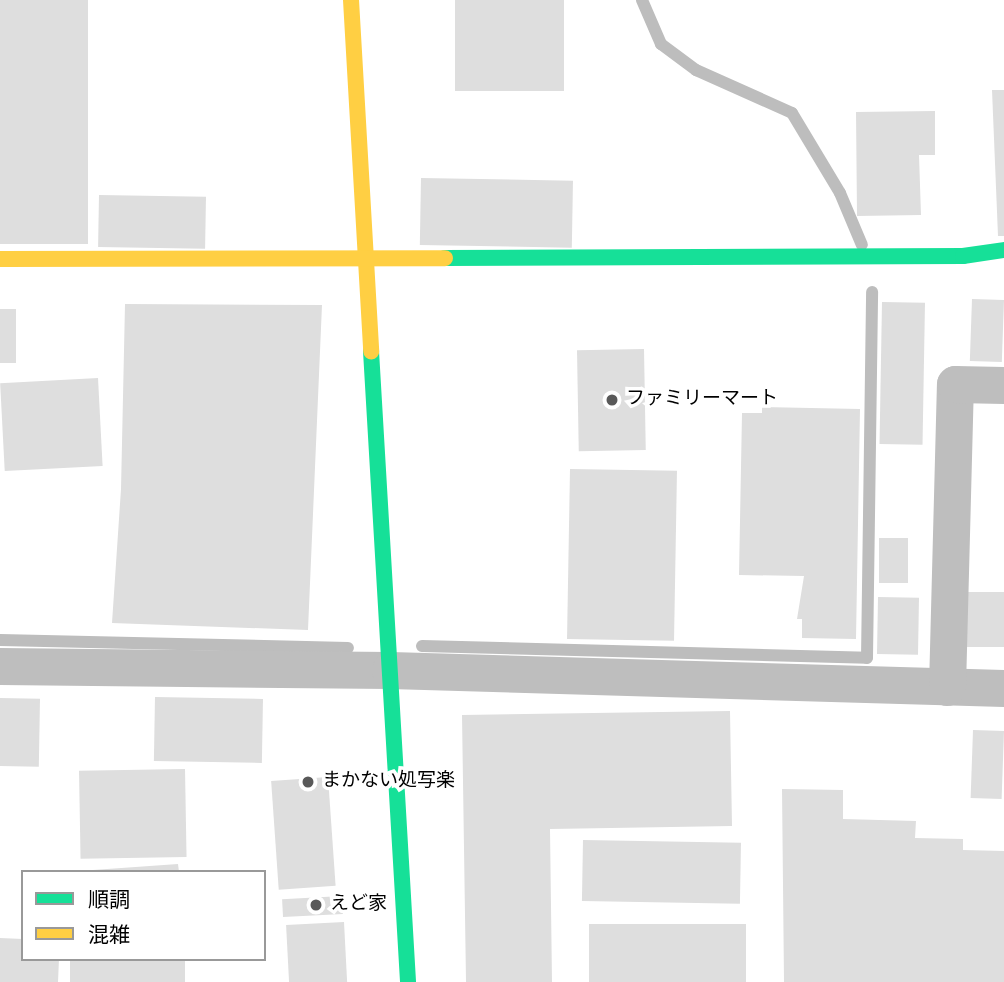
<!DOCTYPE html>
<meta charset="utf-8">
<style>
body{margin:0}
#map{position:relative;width:1004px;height:982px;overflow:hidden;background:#fff;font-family:Overpass,"Noto Sans JP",sans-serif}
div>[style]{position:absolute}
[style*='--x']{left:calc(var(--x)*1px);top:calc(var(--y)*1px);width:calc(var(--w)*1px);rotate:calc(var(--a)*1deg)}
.stream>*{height:12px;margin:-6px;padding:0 6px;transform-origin:6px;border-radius:6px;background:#bdbdbd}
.building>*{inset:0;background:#dedede;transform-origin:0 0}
.street>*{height:37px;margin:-18.5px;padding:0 18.5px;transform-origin:18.5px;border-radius:18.5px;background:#bebebe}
.fast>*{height:16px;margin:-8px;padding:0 8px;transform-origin:8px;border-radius:8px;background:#16e098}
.slow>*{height:16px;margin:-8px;padding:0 8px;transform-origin:8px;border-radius:8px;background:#ffcf43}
.dots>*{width:19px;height:19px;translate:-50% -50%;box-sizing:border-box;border:4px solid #fff;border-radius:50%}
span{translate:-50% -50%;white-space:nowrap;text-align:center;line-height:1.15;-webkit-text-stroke:7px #fff;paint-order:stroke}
.poi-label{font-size:19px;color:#000}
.left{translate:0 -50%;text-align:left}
.legend{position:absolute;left:21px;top:870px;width:245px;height:91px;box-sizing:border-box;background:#fff;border:2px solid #999;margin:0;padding:9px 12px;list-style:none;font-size:21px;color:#000}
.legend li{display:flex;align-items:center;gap:14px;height:35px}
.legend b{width:35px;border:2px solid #999}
</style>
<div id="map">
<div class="stream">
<i style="--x:642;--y:0;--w:48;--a:66.6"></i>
<i style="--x:661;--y:44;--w:44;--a:36.6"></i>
<i style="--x:696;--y:70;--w:105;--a:24.1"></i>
<i style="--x:792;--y:113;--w:93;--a:59"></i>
<i style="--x:840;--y:193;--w:56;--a:67.1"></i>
<i style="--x:0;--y:640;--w:348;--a:1.3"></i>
<i style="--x:422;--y:646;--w:445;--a:1.5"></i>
<i style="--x:867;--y:658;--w:366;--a:-89.2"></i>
</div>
<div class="building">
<i style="left:0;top:0;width:88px;height:244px"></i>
<i style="left:455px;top:0;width:109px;height:91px"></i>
<i style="clip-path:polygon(992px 90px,1004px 90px,1004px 236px,998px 236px)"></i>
<i style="clip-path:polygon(935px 111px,935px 155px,919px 155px,921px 215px,857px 216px,856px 112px)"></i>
<i style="left:421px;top:178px;width:152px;height:67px;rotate:1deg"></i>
<i style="left:99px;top:195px;width:107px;height:52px;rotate:1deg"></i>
<i style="left:972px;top:299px;width:32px;height:62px;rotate:2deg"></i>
<i style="left:882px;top:302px;width:43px;height:142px;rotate:1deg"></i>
<i style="clip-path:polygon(125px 304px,322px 305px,308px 630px,112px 623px,121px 489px)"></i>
<i style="left:0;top:309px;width:16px;height:54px"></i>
<i style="left:644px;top:349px;width:101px;height:67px;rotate:89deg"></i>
<i style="left:98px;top:378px;width:88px;height:98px;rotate:87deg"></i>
<i style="clip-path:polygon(762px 407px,860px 409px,856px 639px,802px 638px,802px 619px,797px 619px,804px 576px,739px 575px,742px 413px,762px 413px)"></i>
<i style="left:570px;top:469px;width:107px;height:170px;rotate:1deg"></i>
<i style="left:908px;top:538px;width:45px;height:29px;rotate:90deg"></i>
<i style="left:1004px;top:592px;width:55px;height:46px;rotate:90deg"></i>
<i style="left:878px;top:597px;width:41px;height:57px;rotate:1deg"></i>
<i style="left:155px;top:697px;width:108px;height:64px;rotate:1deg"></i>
<i style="left:0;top:698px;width:40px;height:68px;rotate:1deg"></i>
<i style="clip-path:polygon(730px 711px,732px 826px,550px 829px,552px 982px,466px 982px,462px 715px)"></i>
<i style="left:973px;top:730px;width:31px;height:68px;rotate:2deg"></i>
<i style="left:185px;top:769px;width:88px;height:106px;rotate:89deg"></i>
<i style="left:328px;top:777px;width:109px;height:57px;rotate:86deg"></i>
<i style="clip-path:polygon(782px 789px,843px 790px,843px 819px,916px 821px,915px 838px,963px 839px,963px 850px,1004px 851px,1004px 982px,784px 982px)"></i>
<i style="left:583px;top:840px;width:158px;height:61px;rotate:1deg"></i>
<i style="clip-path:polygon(178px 864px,179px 872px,93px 872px,93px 870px)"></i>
<i style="left:342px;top:896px;width:18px;height:60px;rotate:87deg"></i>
<i style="left:344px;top:922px;width:60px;height:58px;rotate:87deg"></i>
<i style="left:589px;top:924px;width:157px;height:58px"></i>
<i style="clip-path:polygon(0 938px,23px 939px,23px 959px,59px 959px,58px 982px,0 982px)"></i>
<i style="left:70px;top:959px;width:115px;height:23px"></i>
</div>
<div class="street">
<i style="--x:0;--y:666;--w:390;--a:0.6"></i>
<i style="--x:390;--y:670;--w:614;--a:1.68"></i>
<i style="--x:947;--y:687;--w:303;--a:-88.5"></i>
<i style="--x:955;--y:384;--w:49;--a:1.2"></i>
</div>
<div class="fast">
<i style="--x:445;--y:258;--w:518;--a:-0.22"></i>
<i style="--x:963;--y:256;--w:41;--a:-8.3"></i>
<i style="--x:371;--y:351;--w:632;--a:86.64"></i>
</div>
<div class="slow">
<i style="--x:351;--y:0;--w:352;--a:86.7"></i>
<i style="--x:0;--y:259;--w:445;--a:-0.1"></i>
</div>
<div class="dots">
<i style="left:612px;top:400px;background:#595959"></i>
<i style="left:308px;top:782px;background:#595959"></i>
<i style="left:316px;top:905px;background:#595959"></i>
</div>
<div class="poi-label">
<span class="left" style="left:626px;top:400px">ファミリーマート</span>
<span class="left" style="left:322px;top:782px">まかない処写楽</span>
<span class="left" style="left:330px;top:905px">えど家</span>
</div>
<ul class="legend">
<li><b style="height:9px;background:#16e098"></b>順調</li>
<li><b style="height:9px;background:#ffcf43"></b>混雑</li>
</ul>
</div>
